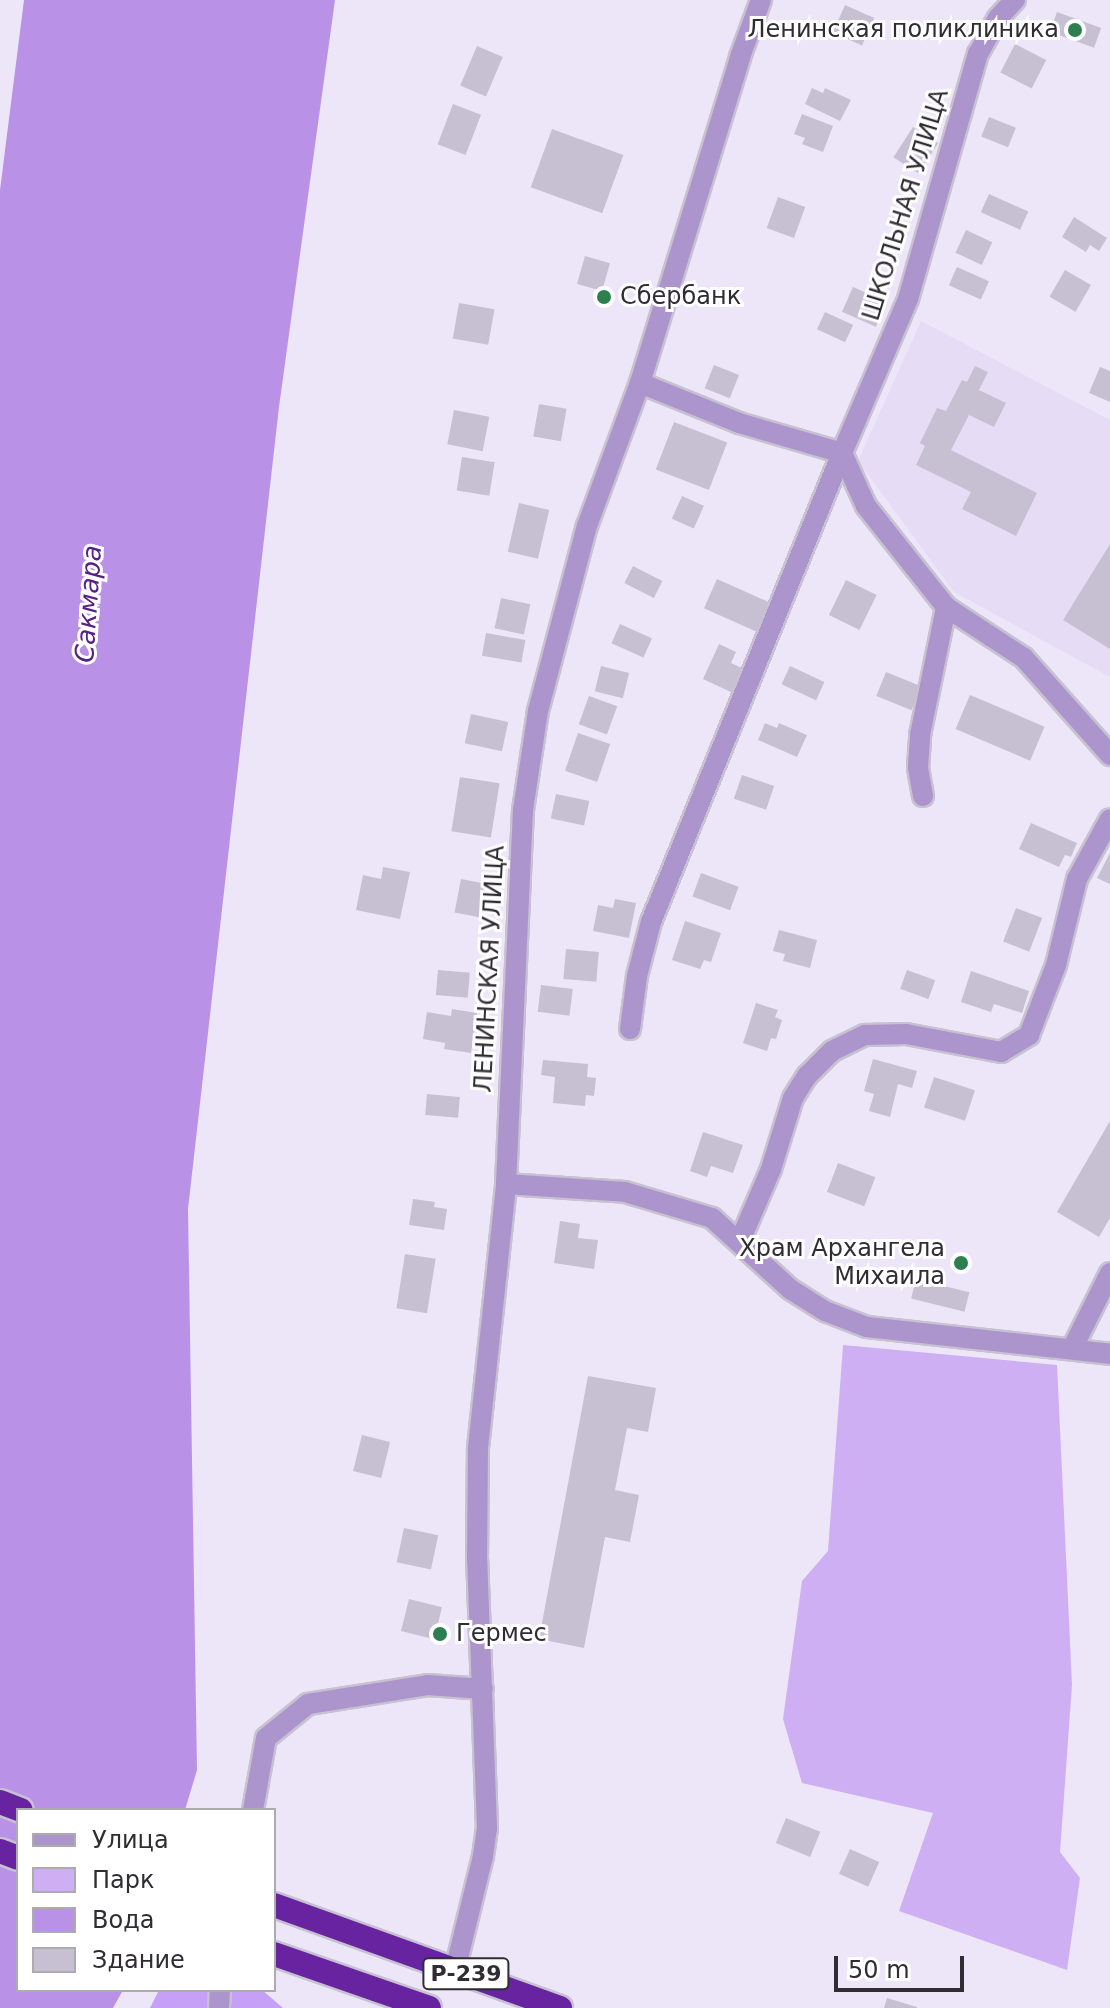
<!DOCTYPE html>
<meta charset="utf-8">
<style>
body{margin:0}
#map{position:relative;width:1110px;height:2008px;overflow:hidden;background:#ede6f8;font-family:"DejaVu Sans",sans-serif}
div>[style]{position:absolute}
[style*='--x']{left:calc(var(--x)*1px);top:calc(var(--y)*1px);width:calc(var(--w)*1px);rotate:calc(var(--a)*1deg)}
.built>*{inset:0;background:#e7dcf6}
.green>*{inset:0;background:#ceaff4}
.forest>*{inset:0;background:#c69ff6}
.water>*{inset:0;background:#b992e8}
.building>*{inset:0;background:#c7c0d2;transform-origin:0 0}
.roads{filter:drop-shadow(2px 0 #c7c1d1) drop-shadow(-2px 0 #c7c1d1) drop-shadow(0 2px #c7c1d1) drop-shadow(0 -2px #c7c1d1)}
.minor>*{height:20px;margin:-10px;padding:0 10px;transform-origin:10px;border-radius:10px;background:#ac94cc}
.highway>*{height:24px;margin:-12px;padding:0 12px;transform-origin:12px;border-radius:12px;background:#6823a0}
.dots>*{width:22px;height:22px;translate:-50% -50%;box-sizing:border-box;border:4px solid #fff;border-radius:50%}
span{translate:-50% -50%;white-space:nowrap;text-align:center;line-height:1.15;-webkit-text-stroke:6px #fff;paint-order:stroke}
.shield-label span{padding:2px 6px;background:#fff;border:2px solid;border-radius:6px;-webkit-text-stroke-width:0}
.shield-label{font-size:22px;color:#2f2c33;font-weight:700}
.poi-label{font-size:24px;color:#2f2c33}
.right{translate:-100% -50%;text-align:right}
.left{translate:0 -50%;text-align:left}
.street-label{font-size:24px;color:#2f2c33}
.water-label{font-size:26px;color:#562084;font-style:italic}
.legend{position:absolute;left:16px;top:1808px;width:260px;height:184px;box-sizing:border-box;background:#fff;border:2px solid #acabad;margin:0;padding:10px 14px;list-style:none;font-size:24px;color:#2f2c33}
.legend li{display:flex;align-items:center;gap:16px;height:40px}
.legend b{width:40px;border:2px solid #acabad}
.scale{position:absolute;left:834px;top:1956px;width:130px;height:36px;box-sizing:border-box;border:4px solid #2f2c33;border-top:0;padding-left:10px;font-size:24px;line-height:28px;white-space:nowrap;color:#2f2c33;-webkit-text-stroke:6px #fff;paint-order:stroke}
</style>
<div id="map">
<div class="built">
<i style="clip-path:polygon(921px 321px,1110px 420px,1110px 677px,954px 592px,858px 461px)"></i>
</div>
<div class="green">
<i style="clip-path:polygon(843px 1345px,1057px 1365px,1072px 1685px,1060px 1852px,1080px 1878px,1067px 1970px,899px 1911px,933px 1813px,802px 1783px,783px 1719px,802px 1581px,828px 1551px)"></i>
</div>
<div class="forest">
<i style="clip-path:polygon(159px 1990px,262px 1990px,283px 2008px,150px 2008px)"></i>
</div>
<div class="water">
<i style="clip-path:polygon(24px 0,335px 0,279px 407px,188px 1209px,197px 1770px,185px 1810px,18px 1810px,18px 1990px,123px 1990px,113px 2008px,0 2008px,0 190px)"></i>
</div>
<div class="building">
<i style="left:845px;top:5px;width:32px;height:30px;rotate:24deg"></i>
<i style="left:1057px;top:12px;width:47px;height:21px;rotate:20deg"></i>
<i style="left:1015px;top:44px;width:35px;height:32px;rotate:27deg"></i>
<i style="left:477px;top:46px;width:28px;height:43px;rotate:23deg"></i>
<i style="clip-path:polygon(812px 88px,823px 93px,825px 88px,851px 100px,840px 121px,805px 104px)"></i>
<i style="left:453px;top:104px;width:30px;height:43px;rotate:21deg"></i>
<i style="clip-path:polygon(802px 114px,833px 126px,823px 152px,802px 144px,805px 138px,794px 134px)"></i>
<i style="left:989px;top:117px;width:29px;height:21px;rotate:22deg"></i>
<i style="left:913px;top:127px;width:30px;height:36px;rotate:33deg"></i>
<i style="left:552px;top:129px;width:76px;height:62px;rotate:20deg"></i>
<i style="left:989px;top:194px;width:43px;height:20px;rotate:24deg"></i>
<i style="left:778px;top:197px;width:29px;height:33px;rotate:20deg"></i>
<i style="clip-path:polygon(1074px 217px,1107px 238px,1099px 251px,1090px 245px,1086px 252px,1062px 237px)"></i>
<i style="left:966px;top:230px;width:29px;height:25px;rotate:25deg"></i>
<i style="left:585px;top:256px;width:26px;height:29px;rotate:16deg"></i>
<i style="left:957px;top:267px;width:35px;height:20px;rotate:24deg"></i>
<i style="left:1065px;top:270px;width:30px;height:31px;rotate:30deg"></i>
<i style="left:853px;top:287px;width:37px;height:27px;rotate:24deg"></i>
<i style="left:459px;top:303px;width:36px;height:36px;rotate:10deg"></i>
<i style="left:825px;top:312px;width:31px;height:19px;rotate:25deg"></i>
<i style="left:714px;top:365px;width:27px;height:25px;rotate:22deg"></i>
<i style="clip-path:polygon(975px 366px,988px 372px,979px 390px,1006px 403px,994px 427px,969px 415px,951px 450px,1037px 493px,1016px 536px,962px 509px,971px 492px,916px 465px,925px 446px,920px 443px,937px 408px,946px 411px,962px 380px,967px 382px)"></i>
<i style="clip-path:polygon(1100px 367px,1110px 371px,1110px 402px,1089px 393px)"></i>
<i style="left:539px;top:404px;width:28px;height:33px;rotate:10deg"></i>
<i style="left:454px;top:410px;width:36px;height:35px;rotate:11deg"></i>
<i style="left:674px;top:422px;width:57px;height:51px;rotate:21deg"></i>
<i style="left:462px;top:457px;width:33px;height:34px;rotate:9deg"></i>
<i style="left:682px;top:496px;width:24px;height:25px;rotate:24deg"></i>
<i style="left:519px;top:503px;width:31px;height:50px;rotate:13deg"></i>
<i style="clip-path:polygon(1110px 544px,1110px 649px,1063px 620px)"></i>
<i style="left:633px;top:566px;width:33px;height:19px;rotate:27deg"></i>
<i style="left:717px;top:579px;width:60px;height:32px;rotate:24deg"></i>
<i style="left:846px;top:580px;width:34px;height:39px;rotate:26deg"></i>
<i style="left:501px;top:598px;width:30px;height:31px;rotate:12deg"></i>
<i style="left:620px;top:624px;width:35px;height:21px;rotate:24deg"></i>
<i style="left:486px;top:633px;width:40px;height:23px;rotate:10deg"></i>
<i style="clip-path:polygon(719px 644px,736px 652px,731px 663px,746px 670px,735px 694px,703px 679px)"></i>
<i style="left:601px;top:666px;width:29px;height:26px;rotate:14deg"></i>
<i style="left:790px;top:666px;width:38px;height:20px;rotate:25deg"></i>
<i style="left:886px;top:672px;width:38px;height:26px;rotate:22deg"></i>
<i style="left:970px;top:695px;width:81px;height:37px;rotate:23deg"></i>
<i style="left:589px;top:696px;width:30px;height:30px;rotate:20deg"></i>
<i style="left:471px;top:714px;width:38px;height:30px;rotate:12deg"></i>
<i style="clip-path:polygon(765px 723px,777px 728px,779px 723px,807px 735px,797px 757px,758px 740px)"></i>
<i style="left:578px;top:733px;width:34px;height:40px;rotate:19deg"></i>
<i style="left:742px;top:775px;width:34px;height:25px;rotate:19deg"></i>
<i style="left:460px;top:777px;width:40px;height:55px;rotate:9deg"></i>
<i style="left:556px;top:794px;width:34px;height:25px;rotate:12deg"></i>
<i style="clip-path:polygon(1031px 823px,1077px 843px,1071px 857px,1065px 855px,1059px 867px,1019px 849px)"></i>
<i style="clip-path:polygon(1110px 853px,1110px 884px,1097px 878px)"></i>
<i style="clip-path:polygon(383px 867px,410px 872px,400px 919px,356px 910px,363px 875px,381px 879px)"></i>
<i style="left:701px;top:873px;width:40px;height:25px;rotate:20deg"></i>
<i style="left:461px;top:879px;width:25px;height:34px;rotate:11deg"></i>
<i style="clip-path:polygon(615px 899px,636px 903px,629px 938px,593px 931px,598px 905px,613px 908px)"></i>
<i style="left:1016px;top:908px;width:28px;height:36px;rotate:21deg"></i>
<i style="clip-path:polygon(685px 921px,721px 933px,711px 962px,704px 960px,700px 969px,672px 960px)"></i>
<i style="clip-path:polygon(779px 930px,817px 940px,810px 968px,783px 961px,785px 954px,773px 951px)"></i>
<i style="left:566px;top:949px;width:33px;height:30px;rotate:5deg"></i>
<i style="left:438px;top:970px;width:32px;height:25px;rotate:5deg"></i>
<i style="left:907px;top:970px;width:30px;height:20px;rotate:20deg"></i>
<i style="clip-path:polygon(971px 971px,1029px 991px,1022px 1013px,994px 1004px,991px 1012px,961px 1002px)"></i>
<i style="left:541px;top:985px;width:32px;height:27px;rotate:7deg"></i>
<i style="clip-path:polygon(756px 1003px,778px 1010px,775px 1017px,782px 1020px,776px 1039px,771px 1038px,767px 1051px,743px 1043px)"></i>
<i style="clip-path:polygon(452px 1009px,477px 1013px,471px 1053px,444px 1049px,445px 1043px,423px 1039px,427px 1012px,451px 1016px)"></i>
<i style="clip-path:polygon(873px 1059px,917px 1071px,912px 1088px,898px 1084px,890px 1117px,869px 1111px,874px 1094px,864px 1091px)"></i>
<i style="clip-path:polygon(543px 1060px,588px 1064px,587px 1077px,596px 1078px,594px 1096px,586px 1095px,585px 1106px,553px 1103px,555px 1077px,541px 1075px)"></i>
<i style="left:934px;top:1077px;width:43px;height:32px;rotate:18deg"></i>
<i style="left:427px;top:1094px;width:33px;height:21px;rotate:5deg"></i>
<i style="clip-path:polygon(1110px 1121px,1110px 1218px,1099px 1237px,1057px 1212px)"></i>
<i style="clip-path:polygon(703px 1132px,743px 1145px,733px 1173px,711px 1166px,707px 1177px,690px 1171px)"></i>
<i style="left:838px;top:1163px;width:40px;height:31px;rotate:21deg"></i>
<i style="clip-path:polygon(413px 1199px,435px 1202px,434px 1207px,447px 1209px,444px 1230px,409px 1225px)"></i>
<i style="clip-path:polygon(560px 1221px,580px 1224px,578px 1238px,598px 1240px,594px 1269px,554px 1263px)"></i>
<i style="left:405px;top:1254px;width:31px;height:55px;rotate:9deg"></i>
<i style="left:916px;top:1279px;width:55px;height:20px;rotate:14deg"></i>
<i style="clip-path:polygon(588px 1376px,656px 1388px,648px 1432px,627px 1428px,615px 1490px,639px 1495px,630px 1542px,605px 1537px,584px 1648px,539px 1639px)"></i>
<i style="left:362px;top:1435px;width:29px;height:37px;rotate:14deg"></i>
<i style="left:404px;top:1528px;width:35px;height:35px;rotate:12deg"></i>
<i style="left:409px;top:1599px;width:34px;height:33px;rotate:14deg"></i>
<i style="left:786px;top:1818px;width:37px;height:27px;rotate:22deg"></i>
<i style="left:850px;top:1849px;width:32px;height:27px;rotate:24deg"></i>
<i style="clip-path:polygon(887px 1998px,917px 2007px,917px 2008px,884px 2008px)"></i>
</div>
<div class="roads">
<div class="minor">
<i style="--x:640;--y:383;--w:107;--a:22"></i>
<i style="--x:739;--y:423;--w:107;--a:16.2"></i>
<i style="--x:842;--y:453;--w:168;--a:-66.8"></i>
<i style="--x:908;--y:299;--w:255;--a:-74.1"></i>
<i style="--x:978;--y:54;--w:41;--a:-60.9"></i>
<i style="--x:998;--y:18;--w:25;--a:-47"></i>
<i style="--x:842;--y:453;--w:58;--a:65.6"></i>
<i style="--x:866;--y:506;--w:129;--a:51.6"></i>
<i style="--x:946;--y:607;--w:93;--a:33.2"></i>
<i style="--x:1024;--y:658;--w:130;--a:48.4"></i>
<i style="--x:923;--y:796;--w:29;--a:-100"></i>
<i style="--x:918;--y:767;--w:32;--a:-86"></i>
<i style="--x:920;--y:735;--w:131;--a:-78.5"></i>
<i style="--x:630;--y:1029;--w:53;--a:-82.5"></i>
<i style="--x:637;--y:976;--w:56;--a:-75.5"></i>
<i style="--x:651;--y:922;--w:506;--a:-67.84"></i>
<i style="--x:506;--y:1184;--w:119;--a:3.8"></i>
<i style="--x:625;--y:1192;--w:91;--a:16.6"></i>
<i style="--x:712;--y:1218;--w:105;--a:42.3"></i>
<i style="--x:790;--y:1289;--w:41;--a:32.2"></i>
<i style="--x:825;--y:1311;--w:45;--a:20.9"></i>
<i style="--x:867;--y:1327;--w:244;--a:6.3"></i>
<i style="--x:740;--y:1241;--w:78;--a:-66.7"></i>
<i style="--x:771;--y:1169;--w:74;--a:-72.8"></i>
<i style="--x:793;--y:1098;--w:26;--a:-58"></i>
<i style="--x:807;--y:1076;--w:35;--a:-45"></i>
<i style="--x:832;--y:1051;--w:37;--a:-26"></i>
<i style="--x:865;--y:1035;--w:41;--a:-1.4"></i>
<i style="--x:906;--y:1034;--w:97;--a:10.7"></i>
<i style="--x:1001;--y:1052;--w:33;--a:-31"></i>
<i style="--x:1029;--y:1035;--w:75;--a:-68.9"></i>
<i style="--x:1056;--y:965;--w:89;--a:-76.3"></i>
<i style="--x:1077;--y:879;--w:68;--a:-61.2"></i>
<i style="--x:1072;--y:1349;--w:85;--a:-63.4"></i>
<i style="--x:253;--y:1810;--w:73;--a:-79.8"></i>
<i style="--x:266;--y:1738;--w:54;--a:-39"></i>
<i style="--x:308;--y:1704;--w:121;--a:-9"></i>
<i style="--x:428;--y:1685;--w:55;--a:4.2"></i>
<i style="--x:455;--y:1970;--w:117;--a:-76.2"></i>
<i style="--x:483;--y:1856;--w:28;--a:-82"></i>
<i style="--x:487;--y:1828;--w:268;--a:-92.1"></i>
<i style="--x:477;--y:1560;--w:112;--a:-89.5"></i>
<i style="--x:478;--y:1448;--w:265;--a:-83.9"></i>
<i style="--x:506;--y:1184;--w:374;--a:-87.4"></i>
<i style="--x:523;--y:810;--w:100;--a:-81.4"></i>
<i style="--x:538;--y:711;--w:191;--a:-75.2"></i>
<i style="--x:587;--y:526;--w:153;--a:-69.7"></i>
<i style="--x:640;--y:383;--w:341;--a:-72.9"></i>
<i style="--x:740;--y:57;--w:61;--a:-69.8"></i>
<i style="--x:219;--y:2008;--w:18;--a:-87"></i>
</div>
<div class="highway">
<i style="--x:0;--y:1802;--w:22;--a:21"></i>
<i style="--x:0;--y:1851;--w:19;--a:21"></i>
<i style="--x:274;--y:1905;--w:304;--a:19.8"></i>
<i style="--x:274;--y:1954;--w:164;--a:19.2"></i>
</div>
</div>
<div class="dots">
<i style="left:1075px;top:30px;background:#2e7f50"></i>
<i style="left:604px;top:297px;background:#2e7f50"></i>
<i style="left:961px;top:1263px;background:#2e7f50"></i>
<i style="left:440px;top:1634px;background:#2e7f50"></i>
</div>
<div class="shield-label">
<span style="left:466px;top:1974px">Р-239</span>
</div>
<div class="poi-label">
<span class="right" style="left:1059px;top:30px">Ленинская поликлиника</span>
<span class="left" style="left:620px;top:297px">Сбербанк</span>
<span class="right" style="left:945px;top:1263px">Храм Архангела<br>Михаила</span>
<span class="left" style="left:456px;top:1634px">Гермес</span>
</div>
<div class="street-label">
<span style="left:906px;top:205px;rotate:-73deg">ШКОЛЬНАЯ УЛИЦА</span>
<span style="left:490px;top:969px;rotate:-87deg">ЛЕНИНСКАЯ УЛИЦА</span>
</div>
<div class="water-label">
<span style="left:89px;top:604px;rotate:-86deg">Сакмара</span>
</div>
<ul class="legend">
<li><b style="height:10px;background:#ac94cc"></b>Улица</li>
<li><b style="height:22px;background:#ceaff4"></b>Парк</li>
<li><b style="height:22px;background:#b992e8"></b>Вода</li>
<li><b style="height:22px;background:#c7c0d2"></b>Здание</li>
</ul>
<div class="scale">50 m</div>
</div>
